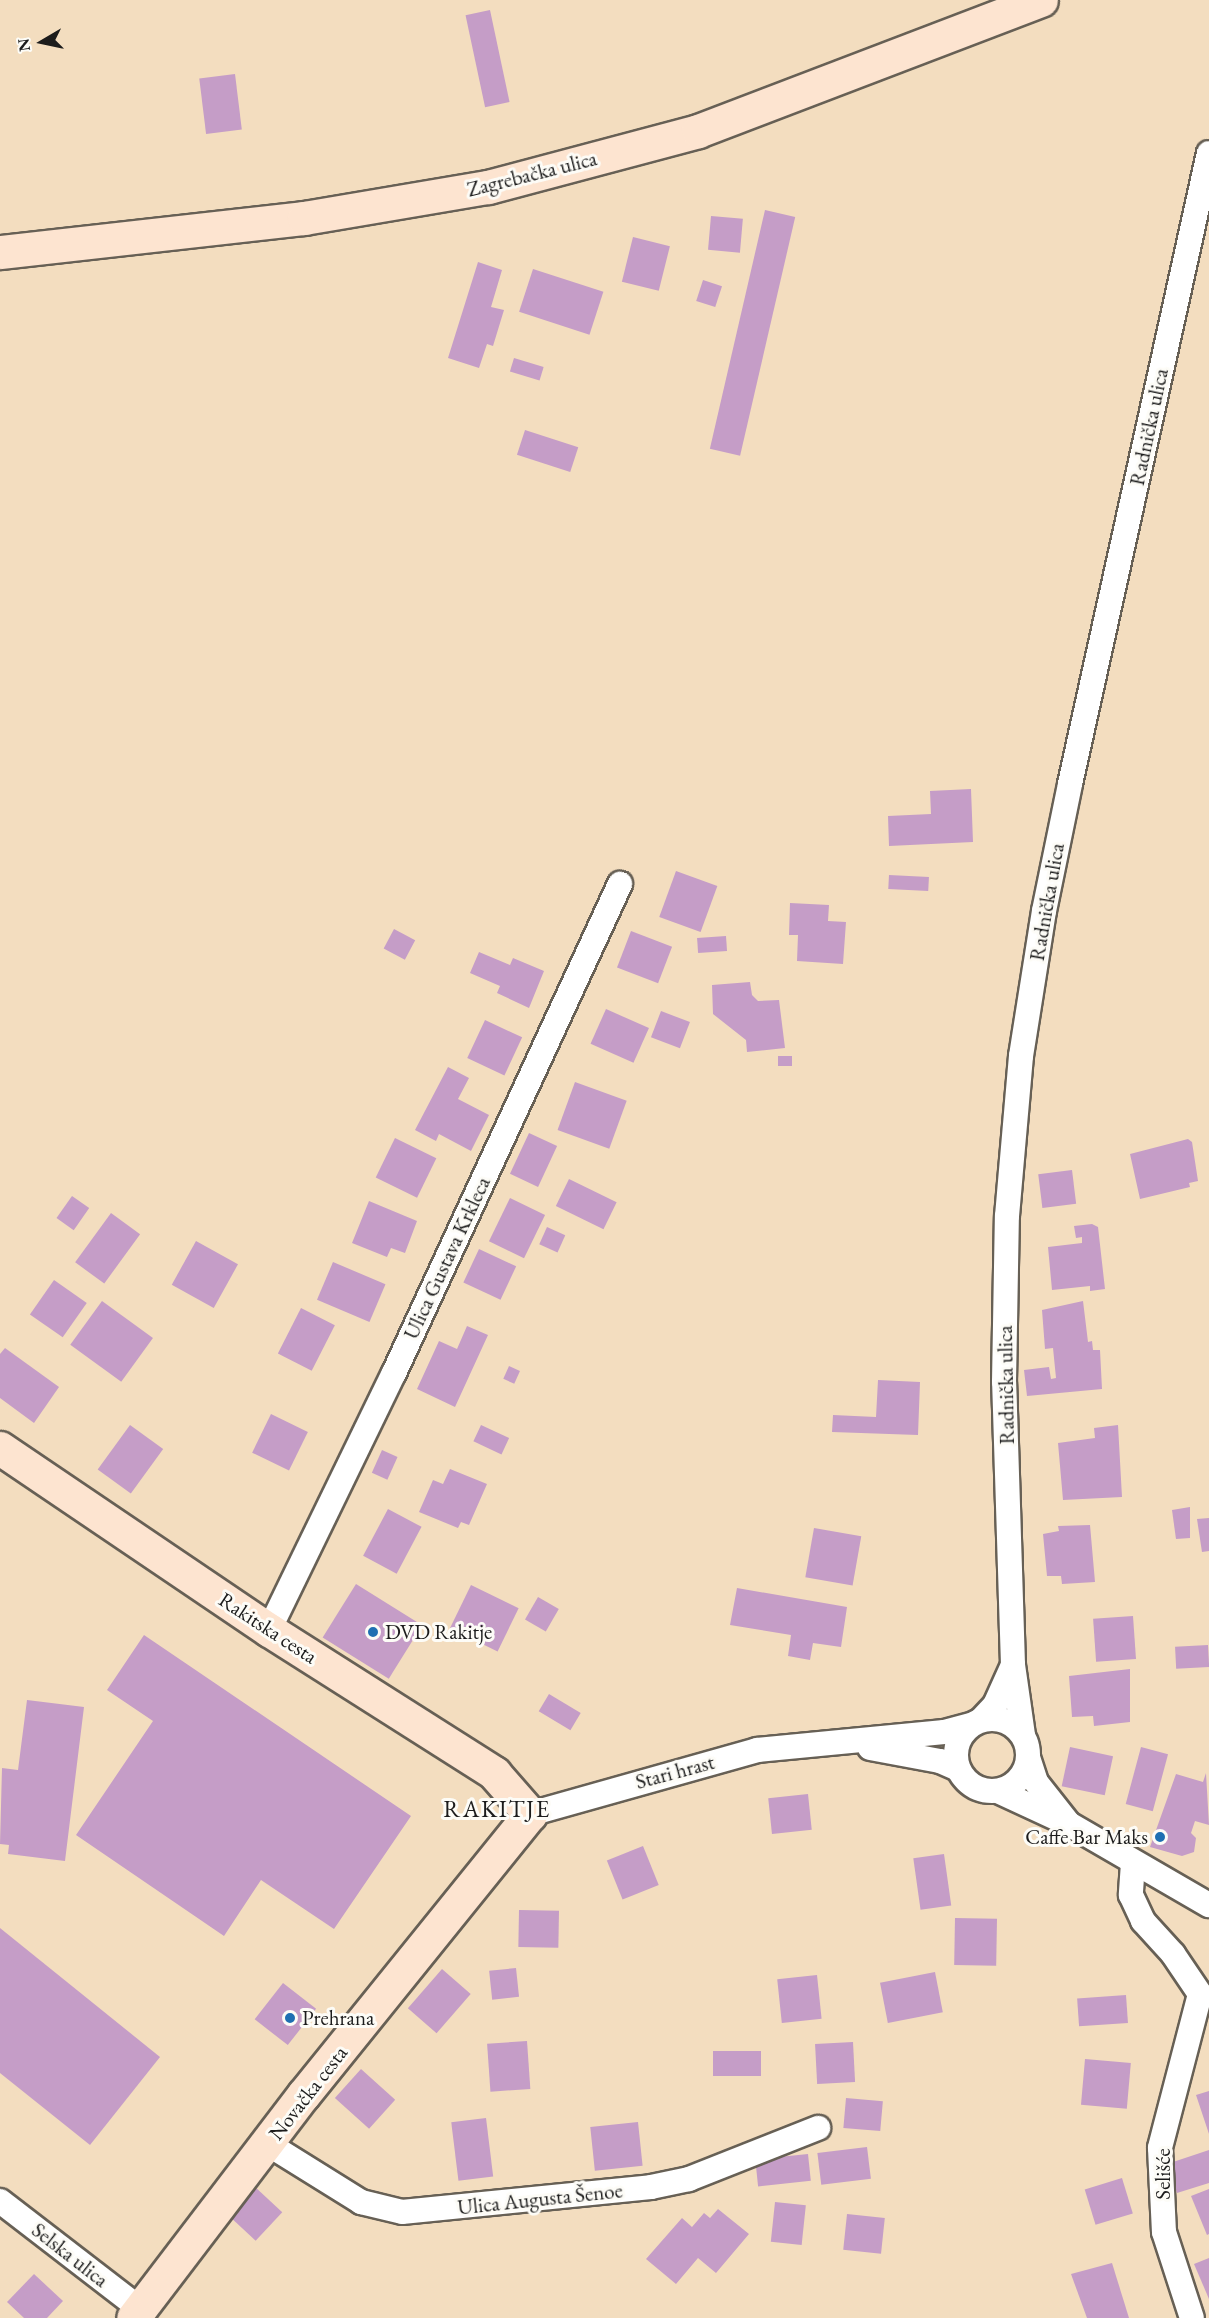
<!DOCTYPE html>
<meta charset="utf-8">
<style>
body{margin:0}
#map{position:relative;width:1209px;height:2318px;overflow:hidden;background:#f3ddbf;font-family:"EB Garamond",serif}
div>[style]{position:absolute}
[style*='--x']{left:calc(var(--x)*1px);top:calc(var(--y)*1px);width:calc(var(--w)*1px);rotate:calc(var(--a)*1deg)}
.building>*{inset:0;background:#c59dc7;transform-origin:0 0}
.roads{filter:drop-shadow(2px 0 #676055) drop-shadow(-2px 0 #676055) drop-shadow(0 2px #676055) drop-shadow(0 -2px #676055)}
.street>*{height:24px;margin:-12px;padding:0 12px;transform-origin:12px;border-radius:12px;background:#fff}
.street>.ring{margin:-12px;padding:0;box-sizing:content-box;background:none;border:24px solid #fff;border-radius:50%}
.secondary>*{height:33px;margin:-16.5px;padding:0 16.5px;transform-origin:16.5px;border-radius:16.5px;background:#fde4d0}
.dots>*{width:16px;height:16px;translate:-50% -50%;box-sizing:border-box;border:3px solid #fdfcf7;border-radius:50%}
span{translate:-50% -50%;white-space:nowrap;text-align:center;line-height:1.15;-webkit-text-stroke:6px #fdfcf7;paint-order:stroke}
.street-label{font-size:21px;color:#1c1c1c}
.poi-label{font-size:21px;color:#1c1c1c}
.left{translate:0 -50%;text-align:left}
.right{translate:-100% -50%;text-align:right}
.quarter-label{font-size:24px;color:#1c1c1c;letter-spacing:1.5px}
.north{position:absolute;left:12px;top:12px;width:60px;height:60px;-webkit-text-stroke:4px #fdfcf7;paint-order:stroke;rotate:261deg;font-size:16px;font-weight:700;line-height:24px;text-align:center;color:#1c1c1c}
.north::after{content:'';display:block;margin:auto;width:21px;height:27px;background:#1c1c1c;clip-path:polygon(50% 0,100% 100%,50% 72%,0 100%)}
</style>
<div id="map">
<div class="building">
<i style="left:490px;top:10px;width:94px;height:25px;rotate:78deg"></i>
<i style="left:235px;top:74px;width:56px;height:36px;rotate:83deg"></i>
<i style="left:765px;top:210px;width:31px;height:245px;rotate:13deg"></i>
<i style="left:711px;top:216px;width:32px;height:34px;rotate:5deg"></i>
<i style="left:633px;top:237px;width:38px;height:46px;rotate:14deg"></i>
<i style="clip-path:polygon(478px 262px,502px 270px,491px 307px,504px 310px,493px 346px,487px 344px,479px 368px,448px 358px)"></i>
<i style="left:533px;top:269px;width:74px;height:45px;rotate:18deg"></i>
<i style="left:703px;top:280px;width:20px;height:22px;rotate:18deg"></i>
<i style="left:514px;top:358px;width:31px;height:14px;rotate:17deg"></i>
<i style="left:525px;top:430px;width:56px;height:26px;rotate:18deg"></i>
<i style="clip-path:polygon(971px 789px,973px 842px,889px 846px,888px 816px,931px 814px,930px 791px)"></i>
<i style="left:676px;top:871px;width:44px;height:49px;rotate:20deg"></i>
<i style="left:889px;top:875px;width:40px;height:14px;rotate:3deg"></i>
<i style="clip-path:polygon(790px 903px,829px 905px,828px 921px,846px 922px,843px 964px,797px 961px,798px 935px,789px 935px)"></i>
<i style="left:394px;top:929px;width:24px;height:22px;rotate:28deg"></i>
<i style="left:631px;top:931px;width:44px;height:39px;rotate:21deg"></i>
<i style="left:726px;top:936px;width:15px;height:29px;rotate:86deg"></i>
<i style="clip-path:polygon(479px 952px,510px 965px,513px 958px,544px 971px,529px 1008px,497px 993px,500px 986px,470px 973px)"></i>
<i style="clip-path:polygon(750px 982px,752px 995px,758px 1001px,779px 1000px,785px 1048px,747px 1052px,746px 1040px,713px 1014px,712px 985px)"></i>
<i style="left:606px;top:1009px;width:47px;height:38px;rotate:24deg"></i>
<i style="left:661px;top:1011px;width:31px;height:28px;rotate:21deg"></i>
<i style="left:485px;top:1020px;width:41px;height:42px;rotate:25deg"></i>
<i style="left:792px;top:1056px;width:10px;height:14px;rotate:90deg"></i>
<i style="clip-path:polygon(448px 1067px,469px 1078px,458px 1099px,489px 1115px,471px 1151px,439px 1134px,436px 1141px,415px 1130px)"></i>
<i style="left:575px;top:1082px;width:55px;height:51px;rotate:20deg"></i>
<i style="left:529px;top:1133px;width:31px;height:45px;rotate:25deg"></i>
<i style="left:395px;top:1138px;width:46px;height:44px;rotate:26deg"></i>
<i style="clip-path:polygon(1188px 1139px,1192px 1142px,1198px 1181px,1189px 1183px,1190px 1187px,1140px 1199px,1130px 1154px)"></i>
<i style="left:1072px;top:1170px;width:34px;height:34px;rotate:83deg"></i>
<i style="left:569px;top:1179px;width:53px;height:30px;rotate:26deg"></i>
<i style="left:72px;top:1196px;width:21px;height:27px;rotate:35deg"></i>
<i style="left:510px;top:1198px;width:39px;height:48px;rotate:26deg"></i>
<i style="clip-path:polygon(369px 1201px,417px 1221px,405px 1253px,391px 1248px,387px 1257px,352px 1243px)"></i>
<i style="left:111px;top:1213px;width:36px;height:61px;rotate:36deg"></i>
<i style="clip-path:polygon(1092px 1224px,1098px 1227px,1105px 1289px,1090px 1291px,1090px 1286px,1052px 1290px,1048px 1247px,1082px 1243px,1082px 1237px,1076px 1238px,1074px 1226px)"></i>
<i style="left:547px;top:1227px;width:20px;height:19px;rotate:24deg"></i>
<i style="left:196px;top:1241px;width:48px;height:50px;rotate:29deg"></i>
<i style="left:479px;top:1249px;width:41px;height:37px;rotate:25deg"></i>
<i style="left:333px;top:1262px;width:57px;height:41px;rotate:23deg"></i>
<i style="left:54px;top:1280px;width:40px;height:42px;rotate:35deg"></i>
<i style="left:102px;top:1301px;width:63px;height:54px;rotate:36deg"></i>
<i style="clip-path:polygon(1083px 1301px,1088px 1342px,1092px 1341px,1093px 1350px,1100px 1350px,1102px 1389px,1027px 1396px,1024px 1370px,1049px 1367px,1051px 1379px,1056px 1378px,1053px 1348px,1045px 1349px,1042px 1310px)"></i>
<i style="left:301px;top:1308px;width:38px;height:51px;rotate:27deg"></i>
<i style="clip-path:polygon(467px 1326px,488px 1335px,455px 1407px,417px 1389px,439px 1341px,457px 1349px)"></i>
<i style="clip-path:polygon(5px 1348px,59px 1387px,34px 1423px,0 1398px,0 1354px)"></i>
<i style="left:509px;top:1366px;width:12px;height:14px;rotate:24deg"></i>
<i style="clip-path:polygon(878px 1380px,920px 1382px,918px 1435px,832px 1432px,833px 1415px,876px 1417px)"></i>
<i style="left:271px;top:1414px;width:41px;height:43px;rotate:26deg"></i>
<i style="left:130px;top:1425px;width:41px;height:55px;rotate:36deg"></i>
<i style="left:481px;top:1425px;width:31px;height:18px;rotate:25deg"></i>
<i style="clip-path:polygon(1118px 1425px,1122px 1497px,1063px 1500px,1058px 1443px,1095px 1438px,1094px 1428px)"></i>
<i style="left:382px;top:1450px;width:17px;height:25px;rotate:24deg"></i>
<i style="clip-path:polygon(450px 1469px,487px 1484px,469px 1525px,461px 1522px,458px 1528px,419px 1512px,433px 1480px,443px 1484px)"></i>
<i style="clip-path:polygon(1190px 1507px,1190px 1538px,1176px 1539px,1172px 1510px)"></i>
<i style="left:388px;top:1509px;width:38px;height:53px;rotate:28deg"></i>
<i style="clip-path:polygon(1209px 1518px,1209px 1551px,1202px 1552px,1197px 1519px)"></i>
<i style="clip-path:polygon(1090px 1525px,1095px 1582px,1062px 1584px,1061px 1576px,1047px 1576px,1043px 1534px,1059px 1531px,1058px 1526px)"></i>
<i style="left:814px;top:1528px;width:48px;height:50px;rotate:10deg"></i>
<i style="left:356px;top:1584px;width:78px;height:63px;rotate:32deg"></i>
<i style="left:471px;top:1585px;width:53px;height:48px;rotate:26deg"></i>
<i style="clip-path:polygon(737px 1588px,847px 1607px,841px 1647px,813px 1643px,810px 1660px,788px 1656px,791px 1635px,730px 1625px)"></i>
<i style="left:538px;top:1597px;width:24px;height:26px;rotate:30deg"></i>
<i style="left:1133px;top:1616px;width:43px;height:40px;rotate:86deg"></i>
<i style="clip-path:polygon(144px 1635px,411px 1816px,334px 1929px,261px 1880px,224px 1936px,76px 1835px,153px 1721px,107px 1690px)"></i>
<i style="left:1208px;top:1645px;width:22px;height:33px;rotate:87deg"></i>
<i style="clip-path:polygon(1130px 1669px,1130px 1722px,1094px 1726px,1093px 1716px,1072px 1717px,1069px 1676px)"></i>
<i style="left:549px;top:1694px;width:37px;height:20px;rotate:31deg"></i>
<i style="clip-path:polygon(27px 1700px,84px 1707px,65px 1861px,8px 1854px,9px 1845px,0 1844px,2px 1768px,18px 1770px)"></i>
<i style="left:1070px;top:1747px;width:44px;height:40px;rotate:12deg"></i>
<i style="left:1141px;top:1747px;width:28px;height:59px;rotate:15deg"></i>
<i style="clip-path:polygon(1206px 1773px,1209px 1825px,1195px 1821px,1191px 1833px,1196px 1838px,1194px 1852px,1182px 1856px,1150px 1847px,1176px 1774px,1203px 1782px)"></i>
<i style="left:808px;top:1794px;width:36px;height:40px;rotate:84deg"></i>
<i style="left:643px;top:1846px;width:42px;height:39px;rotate:68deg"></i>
<i style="left:944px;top:1854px;width:52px;height:31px;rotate:82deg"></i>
<i style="left:519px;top:1910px;width:40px;height:37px;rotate:1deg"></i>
<i style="left:955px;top:1918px;width:42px;height:47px;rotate:1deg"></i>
<i style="clip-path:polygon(0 1928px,160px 2057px,90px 2145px,0 2073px)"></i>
<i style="left:516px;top:1968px;width:29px;height:27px;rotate:84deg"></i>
<i style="left:442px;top:1969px;width:38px;height:52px;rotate:41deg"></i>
<i style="left:935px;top:1972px;width:41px;height:56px;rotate:79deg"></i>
<i style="left:817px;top:1975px;width:44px;height:40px;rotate:84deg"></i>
<i style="left:283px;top:1983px;width:42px;height:46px;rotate:38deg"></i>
<i style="left:1126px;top:1995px;width:28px;height:49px;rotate:86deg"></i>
<i style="left:527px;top:2041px;width:48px;height:40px;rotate:86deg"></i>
<i style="left:853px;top:2042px;width:40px;height:38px;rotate:87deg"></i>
<i style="left:713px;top:2051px;width:48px;height:25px"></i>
<i style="left:1085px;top:2059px;width:46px;height:46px;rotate:5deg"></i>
<i style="left:361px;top:2069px;width:46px;height:39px;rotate:42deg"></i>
<i style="clip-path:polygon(1209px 2091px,1209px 2134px,1196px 2095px)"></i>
<i style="left:846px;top:2098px;width:37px;height:30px;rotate:5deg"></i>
<i style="left:486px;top:2118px;width:59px;height:35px;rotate:83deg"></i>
<i style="left:638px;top:2122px;width:44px;height:48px;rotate:84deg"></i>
<i style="left:867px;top:2147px;width:32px;height:50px;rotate:83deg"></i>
<i style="clip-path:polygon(1209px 2150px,1209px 2183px,1177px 2193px,1167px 2164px)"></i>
<i style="left:808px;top:2154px;width:27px;height:53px;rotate:84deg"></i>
<i style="left:1122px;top:2178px;width:37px;height:39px;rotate:73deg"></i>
<i style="left:253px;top:2185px;width:40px;height:39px;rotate:43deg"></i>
<i style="clip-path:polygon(1209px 2189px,1209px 2234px,1207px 2235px,1191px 2196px)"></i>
<i style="left:775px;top:2202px;width:31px;height:40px;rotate:6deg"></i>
<i style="clip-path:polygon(718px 2209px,749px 2234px,716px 2273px,698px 2258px,676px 2284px,646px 2259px,682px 2218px,692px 2227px,704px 2213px,710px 2218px)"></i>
<i style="left:847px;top:2214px;width:38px;height:36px;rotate:6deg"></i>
<i style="clip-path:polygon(1209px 2258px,1209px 2299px,1194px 2264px)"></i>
<i style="clip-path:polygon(1112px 2263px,1129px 2318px,1087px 2318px,1071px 2274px)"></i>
<i style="clip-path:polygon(34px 2274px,63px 2301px,47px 2318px,24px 2318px,7px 2302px)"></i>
</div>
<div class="roads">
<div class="street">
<i style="--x:269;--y:1630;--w:286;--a:-64.1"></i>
<i style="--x:394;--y:1373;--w:539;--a:-65.2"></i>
<i style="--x:1013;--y:1665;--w:283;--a:-91.8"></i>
<i style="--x:1004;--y:1382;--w:166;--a:-89"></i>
<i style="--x:1007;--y:1216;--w:161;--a:-85"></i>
<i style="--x:1021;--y:1056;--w:147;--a:-81"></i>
<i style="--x:1044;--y:911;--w:130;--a:-78.4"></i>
<i style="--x:1070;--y:784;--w:646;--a:-77.58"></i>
<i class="ring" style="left:956px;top:1719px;width:48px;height:48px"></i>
<i style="--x:981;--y:1720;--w:21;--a:-47"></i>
<i style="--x:995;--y:1705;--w:44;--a:-65.8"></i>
<i style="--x:1013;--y:1665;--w:71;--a:81.9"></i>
<i style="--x:870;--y:1748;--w:71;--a:10.5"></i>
<i style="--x:940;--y:1761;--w:20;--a:24"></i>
<i style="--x:998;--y:1791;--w:78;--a:24.9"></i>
<i style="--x:1069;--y:1824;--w:53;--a:-128.2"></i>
<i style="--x:1036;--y:1782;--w:25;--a:-108"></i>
<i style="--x:530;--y:1814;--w:236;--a:-15.7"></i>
<i style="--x:757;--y:1750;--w:188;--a:-5.5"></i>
<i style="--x:944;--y:1732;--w:27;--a:-15"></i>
<i style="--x:1069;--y:1824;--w:162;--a:30.1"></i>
<i style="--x:1133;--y:1863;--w:32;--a:94"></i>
<i style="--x:1131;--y:1895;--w:29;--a:65"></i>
<i style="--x:1143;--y:1921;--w:45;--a:47.7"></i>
<i style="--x:1173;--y:1954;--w:48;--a:56"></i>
<i style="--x:1200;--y:1994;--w:159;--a:104.6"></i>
<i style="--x:1160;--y:2148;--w:84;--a:87.3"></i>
<i style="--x:1164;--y:2232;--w:90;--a:72"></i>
<i style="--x:268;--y:2144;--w:110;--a:31.9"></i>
<i style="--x:361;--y:2202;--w:42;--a:13.7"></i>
<i style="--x:402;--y:2212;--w:250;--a:-5.7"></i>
<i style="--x:651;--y:2187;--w:39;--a:-12"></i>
<i style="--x:689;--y:2179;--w:139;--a:-21.6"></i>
<i style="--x:0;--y:2201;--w:177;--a:37.6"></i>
</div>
<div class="secondary">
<i style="--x:0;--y:252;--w:306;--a:-6.4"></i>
<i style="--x:304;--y:218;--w:187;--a:-9.6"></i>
<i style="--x:488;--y:187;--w:217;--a:-14.9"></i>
<i style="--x:698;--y:131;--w:367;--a:-20.9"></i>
<i style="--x:0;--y:1448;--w:325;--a:34.1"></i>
<i style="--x:269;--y:1630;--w:267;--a:32.4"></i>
<i style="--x:494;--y:1773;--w:55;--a:48.7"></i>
<i style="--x:530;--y:1814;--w:361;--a:128.9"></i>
<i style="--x:303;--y:2095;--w:280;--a:127.3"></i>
</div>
</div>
<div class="dots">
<i style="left:373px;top:1632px;background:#1f6fb2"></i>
<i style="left:1160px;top:1837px;background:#1f6fb2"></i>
<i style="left:290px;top:2018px;background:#1f6fb2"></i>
</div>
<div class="street-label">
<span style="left:532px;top:174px;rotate:-14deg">Zagrebačka ulica</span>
<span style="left:1149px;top:427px;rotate:-78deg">Radnička ulica</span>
<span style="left:1047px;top:902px;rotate:-80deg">Radnička ulica</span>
<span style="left:447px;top:1258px;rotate:-65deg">Ulica Gustava Krkleca</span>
<span style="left:1006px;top:1385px;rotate:-91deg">Radnička ulica</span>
<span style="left:268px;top:1628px;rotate:33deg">Rakitska cesta</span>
<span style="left:675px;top:1772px;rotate:-15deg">Stari hrast</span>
<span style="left:308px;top:2093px;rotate:-52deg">Novačka cesta</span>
<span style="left:1163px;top:2174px;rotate:-90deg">Selišće</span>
<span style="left:540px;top:2199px;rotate:-6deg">Ulica Augusta Šenoe</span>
<span style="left:70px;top:2255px;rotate:38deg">Selska ulica</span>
</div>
<div class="poi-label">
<span class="left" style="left:385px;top:1632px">DVD Rakitje</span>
<span class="right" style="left:1148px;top:1837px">Caffe Bar Maks</span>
<span class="left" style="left:302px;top:2018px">Prehrana</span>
</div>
<div class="quarter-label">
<span style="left:497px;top:1809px">RAKITJE</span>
</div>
<div class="north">N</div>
</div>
